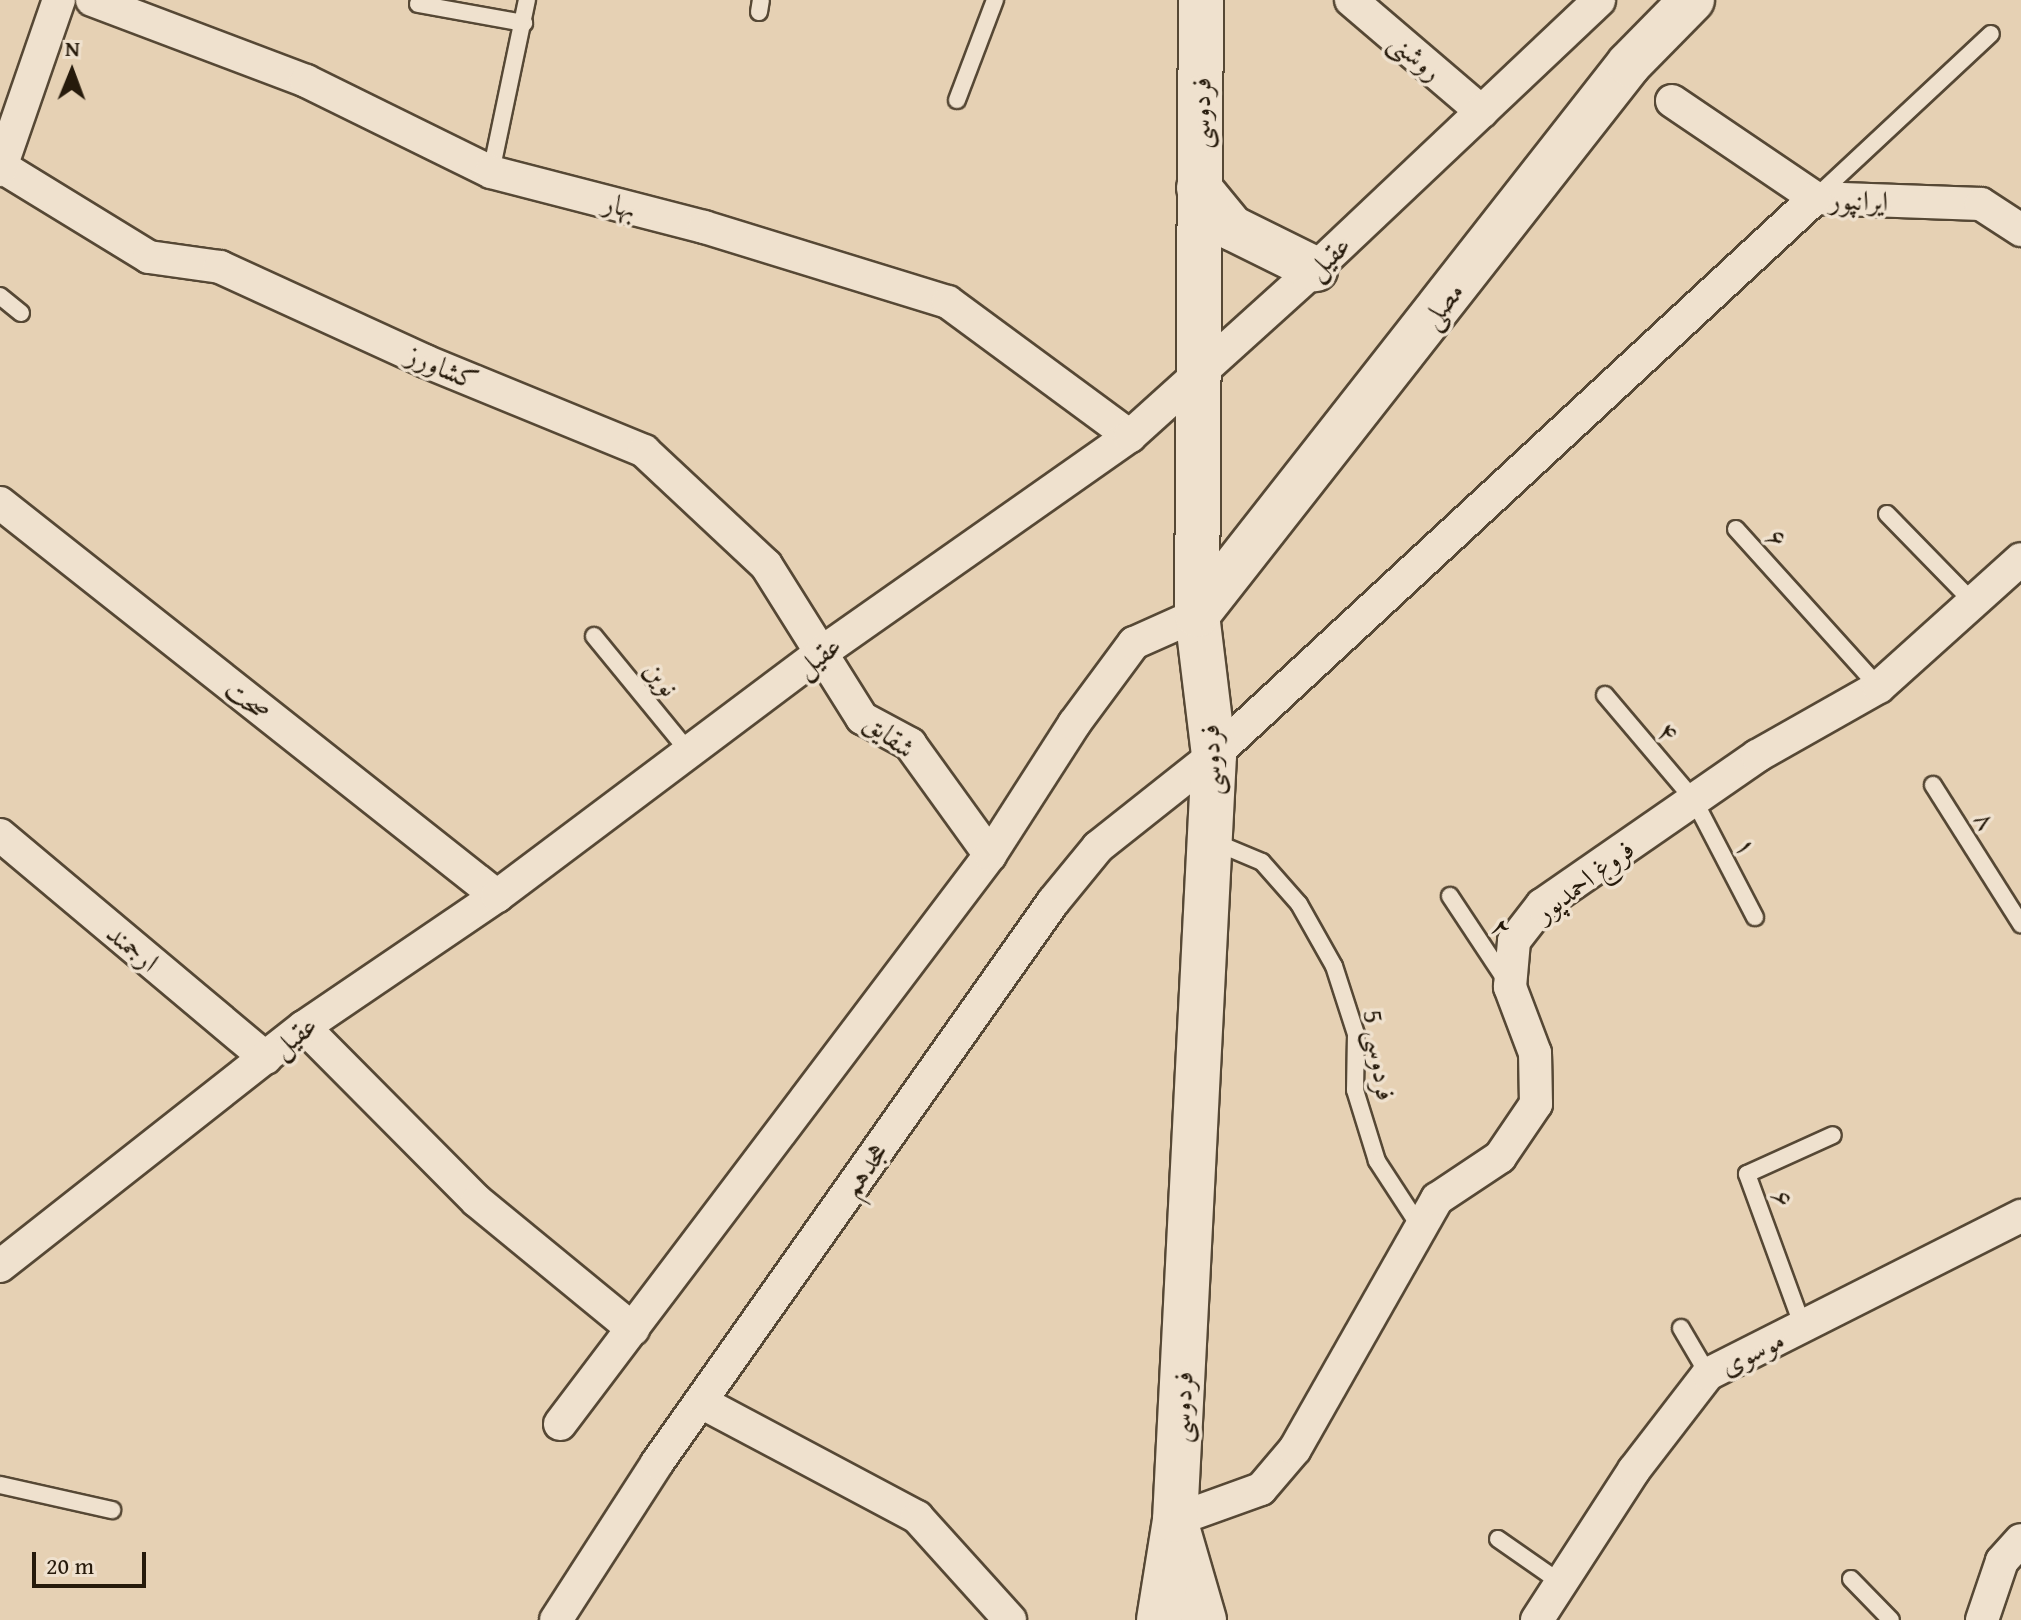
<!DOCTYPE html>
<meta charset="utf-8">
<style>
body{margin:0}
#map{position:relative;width:2021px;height:1620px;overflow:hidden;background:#e6d1b4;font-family:"Gentium Book Plus",Amiri,serif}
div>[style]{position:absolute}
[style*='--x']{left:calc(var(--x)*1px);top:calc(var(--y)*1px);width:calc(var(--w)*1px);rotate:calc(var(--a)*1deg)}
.roads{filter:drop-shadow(2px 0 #564835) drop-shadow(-2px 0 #564835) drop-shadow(0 2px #564835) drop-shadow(0 -2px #564835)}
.lane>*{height:16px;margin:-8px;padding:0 8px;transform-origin:8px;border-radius:8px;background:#efe1ce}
.street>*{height:32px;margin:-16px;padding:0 16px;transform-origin:16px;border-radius:16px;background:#efe1ce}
.secondary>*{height:44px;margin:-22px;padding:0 22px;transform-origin:22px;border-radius:22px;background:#efe1ce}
span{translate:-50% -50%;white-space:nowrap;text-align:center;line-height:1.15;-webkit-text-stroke:7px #efe1ce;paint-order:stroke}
.street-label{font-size:28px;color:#261a0b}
.north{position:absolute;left:32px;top:32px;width:80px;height:80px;-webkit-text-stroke:6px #efe1ce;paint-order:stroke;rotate:1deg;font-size:22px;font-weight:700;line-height:32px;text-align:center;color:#261a0b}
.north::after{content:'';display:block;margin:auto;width:28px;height:36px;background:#261a0b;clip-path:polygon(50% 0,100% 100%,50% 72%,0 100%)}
.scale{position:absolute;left:32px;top:1552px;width:114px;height:36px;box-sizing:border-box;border:4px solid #261a0b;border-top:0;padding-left:10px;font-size:24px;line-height:28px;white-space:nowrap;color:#261a0b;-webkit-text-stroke:6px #efe1ce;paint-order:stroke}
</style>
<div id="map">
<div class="roads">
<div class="lane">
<i style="--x:418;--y:4;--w:108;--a:10.2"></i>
<i style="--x:759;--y:12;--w:12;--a:-81"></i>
<i style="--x:957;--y:100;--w:107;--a:-69.2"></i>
<i style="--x:491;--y:172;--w:176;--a:-78.2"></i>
<i style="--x:1816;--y:197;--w:239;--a:-43"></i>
<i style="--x:0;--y:296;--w:27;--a:39"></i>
<i style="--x:1887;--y:514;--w:124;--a:45.7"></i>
<i style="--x:1736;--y:529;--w:213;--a:47.9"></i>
<i style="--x:594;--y:636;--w:150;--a:50.7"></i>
<i style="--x:1605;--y:695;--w:138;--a:49.7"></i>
<i style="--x:1694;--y:800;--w:132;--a:62.5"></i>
<i style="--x:1933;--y:785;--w:165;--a:57.7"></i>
<i style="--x:1212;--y:841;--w:54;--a:22.8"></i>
<i style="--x:1262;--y:862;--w:56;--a:48.6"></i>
<i style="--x:1299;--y:904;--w:71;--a:60.6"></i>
<i style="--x:1334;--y:966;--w:71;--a:72.1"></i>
<i style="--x:1356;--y:1034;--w:56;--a:91"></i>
<i style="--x:1355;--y:1090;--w:74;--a:72.8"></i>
<i style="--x:1377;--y:1161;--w:79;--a:56.9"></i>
<i style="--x:1450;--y:896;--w:103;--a:56.5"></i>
<i style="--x:1803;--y:1327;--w:163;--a:-110.1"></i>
<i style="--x:1747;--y:1174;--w:94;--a:-24.4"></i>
<i style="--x:1681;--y:1328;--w:53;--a:59.6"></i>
<i style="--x:0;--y:1485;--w:115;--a:12.6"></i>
<i style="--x:1498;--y:1539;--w:77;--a:34.9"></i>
<i style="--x:1851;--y:1579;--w:57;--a:45.7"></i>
</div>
<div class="street">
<i style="--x:92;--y:0;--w:229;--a:20.7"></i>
<i style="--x:306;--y:81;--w:206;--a:26.2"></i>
<i style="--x:491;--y:172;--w:220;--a:14.5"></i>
<i style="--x:704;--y:227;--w:255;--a:17.1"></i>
<i style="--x:948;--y:302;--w:226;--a:36.4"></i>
<i style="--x:1351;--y:0;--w:172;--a:40.5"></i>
<i style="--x:1672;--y:101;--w:173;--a:34.1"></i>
<i style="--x:1815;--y:198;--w:166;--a:2.1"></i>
<i style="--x:1981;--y:204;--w:48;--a:33"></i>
<i style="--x:2;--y:167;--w:172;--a:31.5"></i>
<i style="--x:149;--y:257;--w:72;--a:8"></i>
<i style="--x:220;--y:267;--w:226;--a:24.6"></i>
<i style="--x:425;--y:361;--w:237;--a:22.3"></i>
<i style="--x:644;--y:451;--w:167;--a:43.1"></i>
<i style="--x:766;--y:565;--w:181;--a:57.9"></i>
<i style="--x:862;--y:718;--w:55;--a:28.4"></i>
<i style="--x:910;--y:744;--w:137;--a:54.2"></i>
<i style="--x:0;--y:170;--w:180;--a:-70.9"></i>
<i style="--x:0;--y:503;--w:634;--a:38.33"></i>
<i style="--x:0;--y:835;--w:347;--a:40"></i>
<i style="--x:304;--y:1027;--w:245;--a:45.2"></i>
<i style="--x:477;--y:1201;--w:202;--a:39.4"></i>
<i style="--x:0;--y:1266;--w:387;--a:-38.2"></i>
<i style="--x:304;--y:1027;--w:233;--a:-34.2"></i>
<i style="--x:497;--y:896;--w:405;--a:-36.9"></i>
<i style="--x:821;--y:653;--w:378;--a:-35.1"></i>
<i style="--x:1130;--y:436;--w:249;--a:-42.1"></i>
<i style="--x:1315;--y:269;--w:391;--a:-43.4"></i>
<i style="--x:701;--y:1402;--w:245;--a:28"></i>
<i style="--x:917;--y:1517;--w:139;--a:47.9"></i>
<i style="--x:560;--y:1424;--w:713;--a:-52.92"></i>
<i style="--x:990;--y:855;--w:156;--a:-57.3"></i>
<i style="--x:1074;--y:724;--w:101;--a:-53.5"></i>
<i style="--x:1134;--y:643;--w:69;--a:-24"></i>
<i style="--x:1175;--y:1520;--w:91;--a:-19.8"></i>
<i style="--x:1261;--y:1489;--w:52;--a:-49.6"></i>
<i style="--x:1295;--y:1449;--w:288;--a:-60.4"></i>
<i style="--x:1437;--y:1199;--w:76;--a:-33.7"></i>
<i style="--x:1500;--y:1157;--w:64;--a:-55.8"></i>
<i style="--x:1536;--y:1104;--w:51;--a:-91.1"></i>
<i style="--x:1535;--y:1053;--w:71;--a:-110.7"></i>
<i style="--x:1510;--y:987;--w:46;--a:-85"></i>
<i style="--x:1514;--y:941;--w:46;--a:-52.1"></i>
<i style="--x:1542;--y:905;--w:262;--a:-34.7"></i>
<i style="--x:1757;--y:756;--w:140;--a:-29.5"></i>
<i style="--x:1879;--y:687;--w:191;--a:-42"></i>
<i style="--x:556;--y:1620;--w:187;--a:-57.2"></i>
<i style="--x:657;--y:1463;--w:687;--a:-54.78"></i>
<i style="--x:1053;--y:902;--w:71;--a:-50.7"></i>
<i style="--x:1098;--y:847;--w:148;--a:-38.4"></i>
<i style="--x:1214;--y:755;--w:819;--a:-42.82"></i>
<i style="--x:1537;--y:1620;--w:179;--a:-57.1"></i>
<i style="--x:1634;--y:1470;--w:121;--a:-52.4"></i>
<i style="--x:1708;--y:1374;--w:351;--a:-26.8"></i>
<i style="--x:1982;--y:1620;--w:62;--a:-71.3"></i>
<i style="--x:2002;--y:1561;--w:28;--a:-48"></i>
</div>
<div class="secondary">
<i style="--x:1199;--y:188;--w:52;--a:50.5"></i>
<i style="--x:1232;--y:228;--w:93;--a:26.3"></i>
<i style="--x:1197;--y:615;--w:700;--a:-51.9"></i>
<i style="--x:1629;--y:64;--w:90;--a:-45.5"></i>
<i style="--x:1179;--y:1534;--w:90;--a:73.8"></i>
<i style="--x:1159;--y:1620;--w:101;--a:-80.9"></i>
<i style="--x:1175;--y:1520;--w:766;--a:-87.08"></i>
<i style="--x:1214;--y:755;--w:141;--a:-96.9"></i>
<i style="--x:1197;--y:615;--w:615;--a:-89.63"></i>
</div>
</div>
<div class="street-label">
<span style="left:1416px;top:56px;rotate:40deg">روشنی</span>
<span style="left:1200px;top:113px;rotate:-89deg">فردوسی</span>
<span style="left:1859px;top:200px;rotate:2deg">ایرانپور</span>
<span style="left:620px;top:205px;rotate:14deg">بهار</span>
<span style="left:1328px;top:257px;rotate:-43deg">عقیل</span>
<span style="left:1442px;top:305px;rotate:-52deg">مصلی</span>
<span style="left:443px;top:367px;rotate:23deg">کشاورز</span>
<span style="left:1778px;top:537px;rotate:48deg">۶</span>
<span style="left:818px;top:656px;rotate:-36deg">عقیل</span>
<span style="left:662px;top:678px;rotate:51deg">نوین</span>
<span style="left:248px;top:700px;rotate:38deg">صحت</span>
<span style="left:1669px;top:731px;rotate:50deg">۴</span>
<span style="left:890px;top:735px;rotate:38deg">شقایق</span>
<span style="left:1210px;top:760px;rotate:-92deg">فردوسی</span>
<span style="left:1986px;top:820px;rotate:58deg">۸</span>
<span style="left:1747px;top:846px;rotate:63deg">۱</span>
<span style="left:1584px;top:880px;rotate:-37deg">فروغ احمدپور</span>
<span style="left:1502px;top:927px;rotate:56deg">۲</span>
<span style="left:133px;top:947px;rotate:40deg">ارجمند</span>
<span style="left:294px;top:1036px;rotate:-38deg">عقیل</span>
<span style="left:1380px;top:1055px;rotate:81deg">5 فردوسی</span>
<span style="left:864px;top:1169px;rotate:-55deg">هجدهم</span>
<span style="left:1784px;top:1198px;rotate:70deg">۶</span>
<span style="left:1752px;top:1352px;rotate:-26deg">موسوی</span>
<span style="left:1181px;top:1407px;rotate:-87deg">فردوسی</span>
</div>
<div class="north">N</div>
<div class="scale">20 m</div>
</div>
